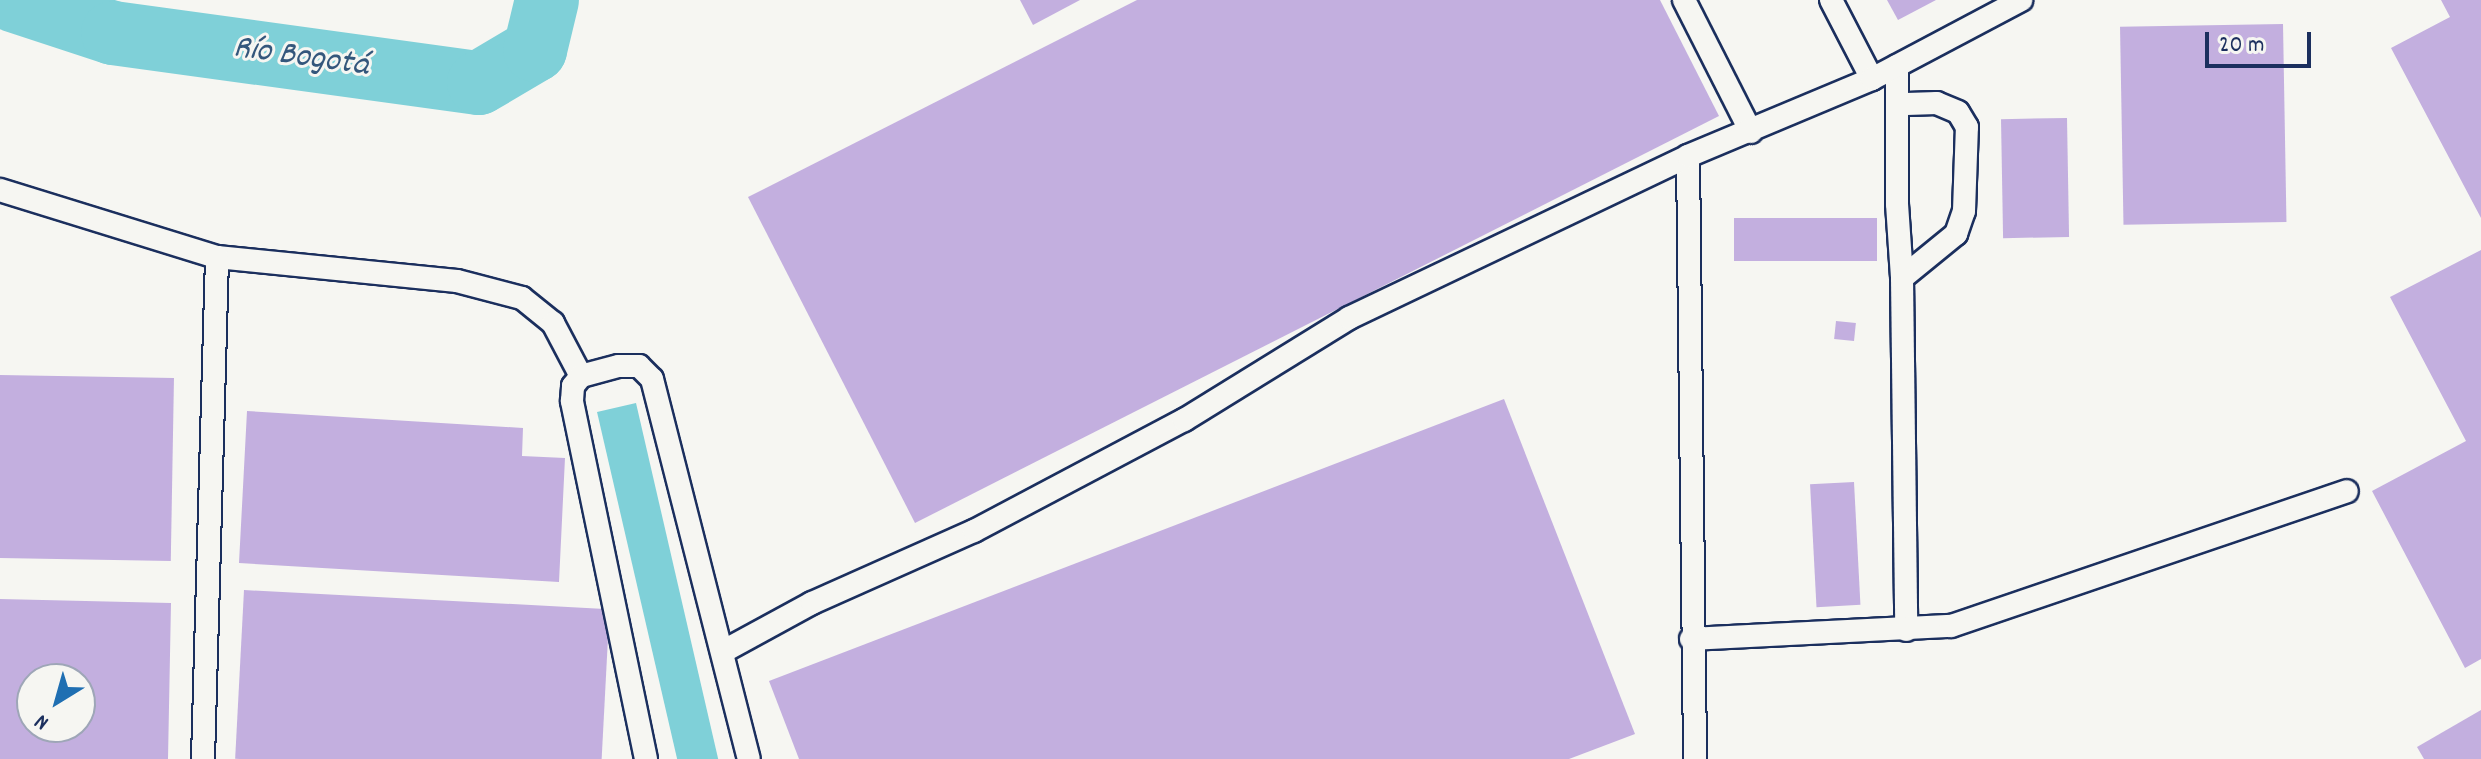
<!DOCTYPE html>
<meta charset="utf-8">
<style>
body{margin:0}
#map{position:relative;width:2481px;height:759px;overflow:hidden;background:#f6f6f2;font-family:Dekko,sans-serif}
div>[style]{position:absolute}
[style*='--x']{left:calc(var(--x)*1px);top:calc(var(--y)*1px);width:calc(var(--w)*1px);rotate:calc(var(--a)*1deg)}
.water>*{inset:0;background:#7fd0d8;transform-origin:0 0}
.river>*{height:64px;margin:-32px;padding:0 32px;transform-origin:32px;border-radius:32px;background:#7fd0d8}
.building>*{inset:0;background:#c3afdf;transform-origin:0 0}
.roads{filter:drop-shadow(2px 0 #1b2f5e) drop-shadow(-2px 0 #1b2f5e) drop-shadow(0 2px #1b2f5e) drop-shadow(0 -2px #1b2f5e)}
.lane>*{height:22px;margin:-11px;padding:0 11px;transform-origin:11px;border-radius:11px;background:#f6f6f2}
span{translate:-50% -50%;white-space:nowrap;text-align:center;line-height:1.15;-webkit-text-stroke:6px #f6f6f2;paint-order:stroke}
.water-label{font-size:34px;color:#34577c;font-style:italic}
.north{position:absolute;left:16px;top:663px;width:80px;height:80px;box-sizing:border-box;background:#f6f6f2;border:2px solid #9ea6b7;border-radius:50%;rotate:217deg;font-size:22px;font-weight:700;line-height:32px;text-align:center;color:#1b2f5e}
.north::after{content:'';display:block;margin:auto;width:28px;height:36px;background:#1f6fb2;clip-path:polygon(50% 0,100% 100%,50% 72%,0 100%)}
.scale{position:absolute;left:2205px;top:32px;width:106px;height:36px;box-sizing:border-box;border:4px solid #1b2f5e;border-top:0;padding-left:10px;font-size:24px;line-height:28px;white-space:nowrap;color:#1b2f5e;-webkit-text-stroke:6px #f6f6f2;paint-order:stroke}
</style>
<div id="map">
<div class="water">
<i style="left:636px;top:403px;width:366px;height:40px;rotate:77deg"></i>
</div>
<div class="river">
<i style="--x:13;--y:0;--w:105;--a:18.3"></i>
<i style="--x:113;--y:33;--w:369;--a:7.8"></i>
<i style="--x:479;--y:83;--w:65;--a:-30.5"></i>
<i style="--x:535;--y:50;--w:51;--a:-76.5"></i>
</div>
<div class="building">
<i style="clip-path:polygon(1020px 0,1080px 0,1033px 25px)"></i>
<i style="clip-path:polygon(1137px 0,1660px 0,1719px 116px,915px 523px,748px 197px)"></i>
<i style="clip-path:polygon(1887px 0,1936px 0,1898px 20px)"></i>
<i style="clip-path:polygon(2441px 0,2481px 0,2481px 218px,2391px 48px,2450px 17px)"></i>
<i style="left:2283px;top:24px;width:198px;height:163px;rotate:89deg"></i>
<i style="left:2067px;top:118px;width:119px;height:66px;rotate:89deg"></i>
<i style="left:1734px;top:218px;width:143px;height:43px"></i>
<i style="clip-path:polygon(2481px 250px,2481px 659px,2465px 668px,2372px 491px,2466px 441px,2390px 297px)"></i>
<i style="left:1836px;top:321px;width:20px;height:18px;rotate:6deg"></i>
<i style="left:0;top:375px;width:174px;height:183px;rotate:1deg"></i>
<i style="clip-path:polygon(1504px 399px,1635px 734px,1569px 759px,799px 759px,769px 681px)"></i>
<i style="clip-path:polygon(247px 411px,523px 428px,522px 456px,565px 458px,559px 582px,239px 563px)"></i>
<i style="left:1854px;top:482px;width:123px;height:44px;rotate:87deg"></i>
<i style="left:244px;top:590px;width:366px;height:169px;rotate:3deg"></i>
<i style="clip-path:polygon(evenodd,0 599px,171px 603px,168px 759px,0 759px,0 599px,32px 679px,80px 679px,80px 727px,32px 727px,32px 679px)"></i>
<i style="clip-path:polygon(2481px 710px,2481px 759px,2424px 759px,2417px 747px)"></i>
</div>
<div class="roads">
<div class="lane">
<i style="--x:1684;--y:0;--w:148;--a:63.1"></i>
<i style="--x:1831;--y:0;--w:89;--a:62.6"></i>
<i style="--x:1897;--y:66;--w:138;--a:90"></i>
<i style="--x:1897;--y:204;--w:74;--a:86.1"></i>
<i style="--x:1902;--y:278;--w:70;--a:-39.2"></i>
<i style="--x:1956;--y:234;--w:24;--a:-71"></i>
<i style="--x:1964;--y:211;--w:84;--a:-88"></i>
<i style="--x:1967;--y:127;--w:17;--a:-121"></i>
<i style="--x:1958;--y:112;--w:23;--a:-157"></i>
<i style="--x:1937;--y:103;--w:38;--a:178"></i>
<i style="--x:1688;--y:156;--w:603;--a:89.33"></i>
<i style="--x:0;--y:190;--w:227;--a:17.2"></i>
<i style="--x:217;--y:257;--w:241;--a:5.7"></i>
<i style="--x:457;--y:281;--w:67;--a:14.7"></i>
<i style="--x:522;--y:298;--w:40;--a:39"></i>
<i style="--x:553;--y:323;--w:60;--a:62.2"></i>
<i style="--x:1902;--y:278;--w:352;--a:89.3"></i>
<i style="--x:1691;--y:639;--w:260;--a:-2.9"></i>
<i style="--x:1951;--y:626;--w:418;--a:-18.8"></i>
<i style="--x:724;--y:651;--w:100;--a:-28.6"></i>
<i style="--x:812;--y:603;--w:177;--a:-24"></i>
<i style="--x:974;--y:531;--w:238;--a:-27.9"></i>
<i style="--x:1184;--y:420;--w:194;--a:-31.7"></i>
<i style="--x:1349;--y:318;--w:376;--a:-25.5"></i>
<i style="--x:1688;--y:156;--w:199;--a:-22.7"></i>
<i style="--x:1872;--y:79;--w:169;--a:-27.9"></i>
<i style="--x:203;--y:759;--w:502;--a:-88.4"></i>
<i style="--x:646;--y:759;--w:366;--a:-101.7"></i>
<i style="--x:572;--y:401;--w:15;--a:-86"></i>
<i style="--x:573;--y:386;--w:13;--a:-51"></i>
<i style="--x:581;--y:376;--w:39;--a:-15"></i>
<i style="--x:619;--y:366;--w:20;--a:0"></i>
<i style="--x:639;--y:366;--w:18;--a:45"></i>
<i style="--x:652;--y:379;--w:392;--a:75.7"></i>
</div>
</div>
<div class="water-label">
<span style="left:301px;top:58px;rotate:8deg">Río Bogotá</span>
</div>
<div class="north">N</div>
<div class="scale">20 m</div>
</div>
